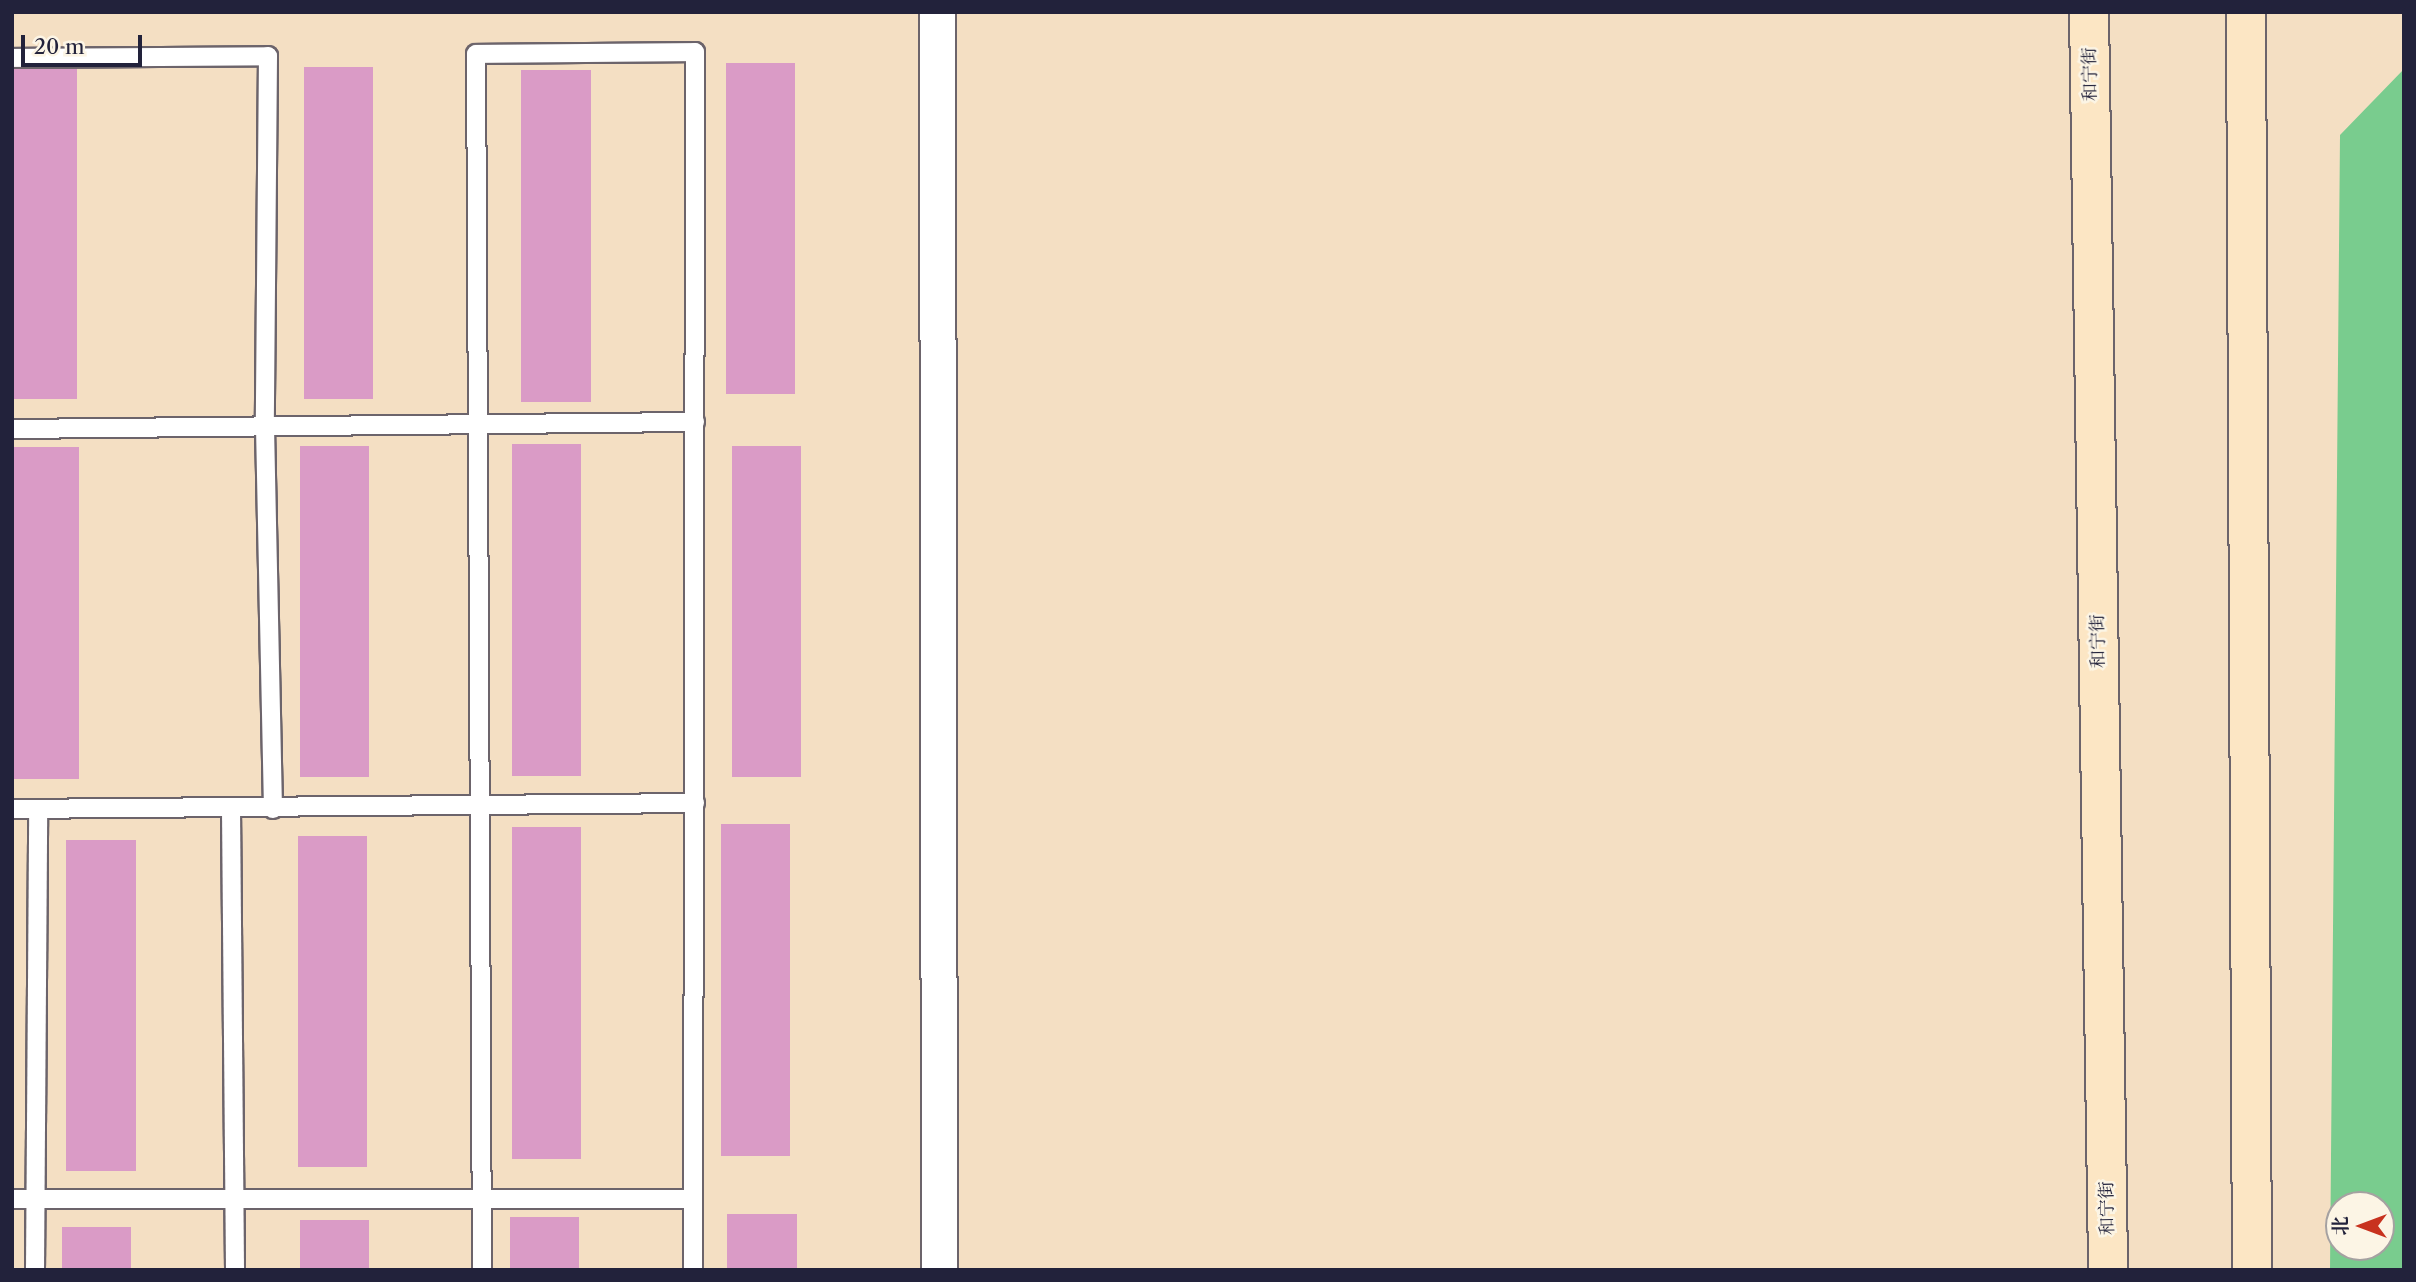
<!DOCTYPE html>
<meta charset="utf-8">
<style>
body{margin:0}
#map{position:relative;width:2416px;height:1282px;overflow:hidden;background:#f4dfc3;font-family:"Libre Caslon Text","Noto Serif SC",serif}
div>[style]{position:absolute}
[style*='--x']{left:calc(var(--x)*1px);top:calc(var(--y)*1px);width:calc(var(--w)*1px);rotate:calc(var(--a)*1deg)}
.green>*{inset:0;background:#79cc8e}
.building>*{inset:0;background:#da9bc6;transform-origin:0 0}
.roads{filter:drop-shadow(2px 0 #6c646b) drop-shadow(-2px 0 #6c646b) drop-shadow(0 2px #6c646b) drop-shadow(0 -2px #6c646b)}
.service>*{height:18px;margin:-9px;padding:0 9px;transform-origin:9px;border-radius:9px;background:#fff}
.minor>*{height:35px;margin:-17.5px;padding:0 17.5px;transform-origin:17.5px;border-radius:17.5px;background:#fff}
.secondary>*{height:38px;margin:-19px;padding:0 19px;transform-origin:19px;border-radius:19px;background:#fce6c4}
span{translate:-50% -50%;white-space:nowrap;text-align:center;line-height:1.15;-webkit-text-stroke:5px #fcf5e5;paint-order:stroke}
.street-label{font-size:18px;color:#22223b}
.frame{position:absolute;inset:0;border:14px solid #22223b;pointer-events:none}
.north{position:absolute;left:2325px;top:1191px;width:70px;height:70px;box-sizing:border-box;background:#fcf5e5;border:2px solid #a5a1a1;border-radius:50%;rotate:270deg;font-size:19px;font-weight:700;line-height:28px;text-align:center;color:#22223b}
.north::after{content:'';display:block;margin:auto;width:24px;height:32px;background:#c8321e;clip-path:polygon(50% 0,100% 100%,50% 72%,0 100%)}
.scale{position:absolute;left:21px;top:35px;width:121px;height:32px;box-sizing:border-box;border:4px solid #22223b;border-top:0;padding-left:9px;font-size:21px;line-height:24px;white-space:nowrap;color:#22223b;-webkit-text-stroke:5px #fcf5e5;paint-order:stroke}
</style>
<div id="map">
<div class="green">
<i style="clip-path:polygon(evenodd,2404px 69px,2404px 1270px,2330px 1270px,2340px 135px,2404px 69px,2339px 1205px,2381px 1205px,2381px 1247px,2339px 1247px,2339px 1205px)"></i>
</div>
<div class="building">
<i style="left:726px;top:63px;width:69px;height:331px"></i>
<i style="left:12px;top:67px;width:65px;height:332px"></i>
<i style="left:304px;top:67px;width:69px;height:332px"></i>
<i style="left:521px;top:70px;width:70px;height:332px"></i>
<i style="left:512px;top:444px;width:69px;height:332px"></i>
<i style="left:300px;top:446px;width:69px;height:331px"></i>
<i style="left:732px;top:446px;width:69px;height:331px"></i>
<i style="left:79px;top:447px;width:332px;height:67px;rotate:90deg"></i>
<i style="left:790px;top:824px;width:332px;height:69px;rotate:90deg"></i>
<i style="left:581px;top:827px;width:332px;height:69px;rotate:90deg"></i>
<i style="left:298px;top:836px;width:69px;height:331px"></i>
<i style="left:66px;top:840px;width:70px;height:331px"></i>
<i style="left:727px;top:1214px;width:70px;height:56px"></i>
<i style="left:579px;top:1217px;width:53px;height:69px;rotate:90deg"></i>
<i style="left:369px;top:1220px;width:50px;height:69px;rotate:90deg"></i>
<i style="left:62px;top:1227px;width:69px;height:43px"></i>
</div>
<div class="roads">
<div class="service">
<i style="--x:12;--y:58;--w:256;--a:-0.4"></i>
<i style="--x:268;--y:56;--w:371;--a:90.5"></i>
<i style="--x:265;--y:427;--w:382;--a:88.8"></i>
<i style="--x:12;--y:429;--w:683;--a:-0.59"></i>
<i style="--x:12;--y:809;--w:683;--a:-0.5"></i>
<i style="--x:231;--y:809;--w:461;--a:89.5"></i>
<i style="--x:12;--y:1199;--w:681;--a:0"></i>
<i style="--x:35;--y:1270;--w:461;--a:-89.6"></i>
<i style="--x:482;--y:1270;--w:1216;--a:-90.28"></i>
<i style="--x:476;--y:54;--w:219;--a:-0.5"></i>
<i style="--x:695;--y:52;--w:1218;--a:90.09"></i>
</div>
<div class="minor">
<i style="--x:937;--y:12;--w:1258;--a:89.91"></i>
</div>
<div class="secondary">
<i style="--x:2089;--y:12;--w:1258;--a:89.13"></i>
<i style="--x:2246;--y:12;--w:1258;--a:89.73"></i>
</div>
</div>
<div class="street-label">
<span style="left:2090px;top:74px;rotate:-91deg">和宁街</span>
<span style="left:2098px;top:641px;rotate:-91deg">和宁街</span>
<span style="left:2107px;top:1208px;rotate:-91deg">和宁街</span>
</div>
<div class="frame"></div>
<div class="north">北</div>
<div class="scale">20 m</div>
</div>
